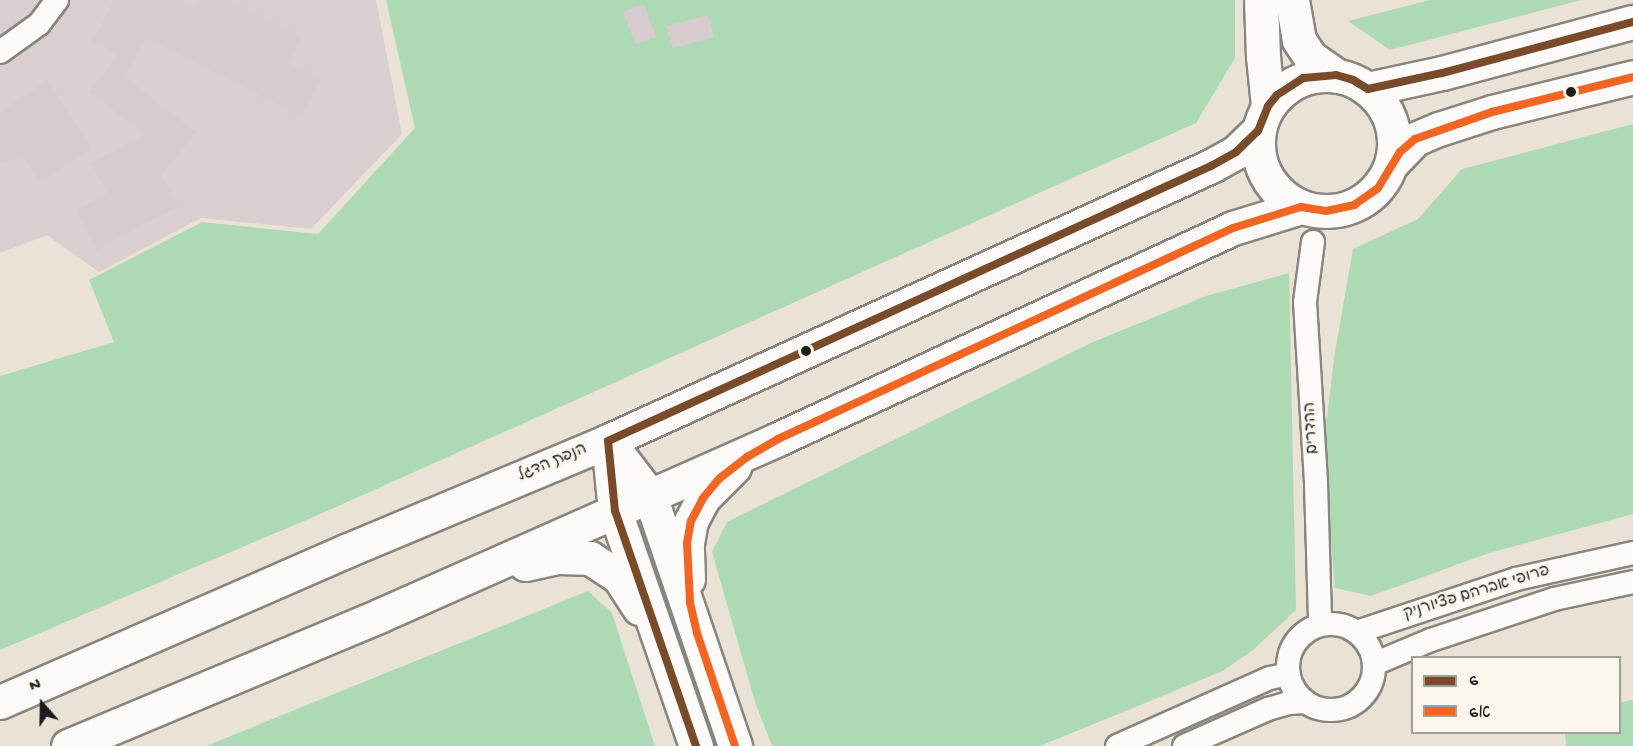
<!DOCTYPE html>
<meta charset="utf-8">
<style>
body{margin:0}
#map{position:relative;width:1633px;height:746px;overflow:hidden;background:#eae2d4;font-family:"Gochi Hand","Playpen Sans Hebrew",sans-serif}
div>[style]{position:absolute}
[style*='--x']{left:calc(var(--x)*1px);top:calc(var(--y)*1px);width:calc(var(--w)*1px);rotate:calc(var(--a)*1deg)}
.industrial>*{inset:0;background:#dbced1}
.green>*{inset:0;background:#addab4}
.building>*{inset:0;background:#d7cbcf;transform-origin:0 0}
.roads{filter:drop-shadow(2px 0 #89857e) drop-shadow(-2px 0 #89857e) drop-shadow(0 2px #89857e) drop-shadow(0 -2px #89857e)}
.street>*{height:22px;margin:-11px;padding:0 11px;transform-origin:11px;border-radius:11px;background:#fcfbf9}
.street>.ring{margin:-11px;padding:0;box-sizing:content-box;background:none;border:22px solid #fcfbf9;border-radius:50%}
.secondary>*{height:33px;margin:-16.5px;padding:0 16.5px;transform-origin:16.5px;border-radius:16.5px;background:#fcfbf9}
.secondary>.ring{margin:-16.5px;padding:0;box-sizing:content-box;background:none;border:33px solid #fcfbf9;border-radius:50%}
.bus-1>*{height:8px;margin:-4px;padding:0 4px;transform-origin:4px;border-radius:4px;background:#7a4b2a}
.bus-2>*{height:8px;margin:-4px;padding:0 4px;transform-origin:4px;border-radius:4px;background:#f26522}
.dots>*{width:16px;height:16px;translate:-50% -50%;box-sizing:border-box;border:3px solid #fbf7ec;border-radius:50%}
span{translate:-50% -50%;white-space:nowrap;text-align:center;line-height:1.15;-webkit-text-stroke:4.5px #fbf7ec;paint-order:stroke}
.street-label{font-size:16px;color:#1c1c1c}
.legend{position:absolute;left:1411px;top:656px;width:210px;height:78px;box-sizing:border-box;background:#fbf7ec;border:2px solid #a29f99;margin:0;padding:8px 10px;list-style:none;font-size:18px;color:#1c1c1c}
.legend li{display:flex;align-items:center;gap:12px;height:30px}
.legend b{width:30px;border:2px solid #a29f99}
.north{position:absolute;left:12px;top:674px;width:60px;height:60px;-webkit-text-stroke:4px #fbf7ec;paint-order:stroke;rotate:340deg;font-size:16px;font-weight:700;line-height:24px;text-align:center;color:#1c1c1c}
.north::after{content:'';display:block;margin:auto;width:21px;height:27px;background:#1c1c1c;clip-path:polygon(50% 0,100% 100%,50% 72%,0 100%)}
</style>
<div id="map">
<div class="industrial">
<i style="clip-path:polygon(0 0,376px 0,402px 134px,311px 229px,201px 218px,99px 272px,47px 235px,0 253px)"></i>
</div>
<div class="green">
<i style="clip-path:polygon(386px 0,1235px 0,1235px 58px,1196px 123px,318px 515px,0 650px,0 376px,114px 342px,89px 280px,202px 222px,318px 234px,415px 128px)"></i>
<i style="clip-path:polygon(1430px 0,1581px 0,1390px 50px,1348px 21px)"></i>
<i style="clip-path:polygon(1633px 124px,1633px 514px,1489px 553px,1371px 596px,1335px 588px,1323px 452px,1334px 358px,1353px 249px,1418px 219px,1462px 169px)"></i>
<i style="clip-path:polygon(1289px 273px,1296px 610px,1253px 650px,1223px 671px,1040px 746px,772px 746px,755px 702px,712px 552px,727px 522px,1093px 342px,1206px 296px)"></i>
<i style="clip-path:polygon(588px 591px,612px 613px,655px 746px,206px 746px)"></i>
<i style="clip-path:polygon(1633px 700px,1633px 746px,1566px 746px,1565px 733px,1620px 732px,1620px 702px)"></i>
</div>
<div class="building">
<i style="clip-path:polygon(114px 0,180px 0,195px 8px,199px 0,228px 0,302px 37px,289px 63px,321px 78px,302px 117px,145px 38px,125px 77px,196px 132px,162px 175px,178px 206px,97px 250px,76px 210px,107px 193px,91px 163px,145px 134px,89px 92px,118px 54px,93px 41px)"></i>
<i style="left:644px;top:4px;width:35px;height:22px;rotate:70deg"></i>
<i style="left:708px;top:15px;width:23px;height:43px;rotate:75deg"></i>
<i style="clip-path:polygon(48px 80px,92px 149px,40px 183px,23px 157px,0 163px,0 112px)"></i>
</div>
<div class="roads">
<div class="street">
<i style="--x:0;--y:52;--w:48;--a:-35.7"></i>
<i style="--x:39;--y:24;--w:30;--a:-53"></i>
<i style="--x:1313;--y:242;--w:61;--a:97.6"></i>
<i style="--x:1305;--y:302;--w:182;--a:86.5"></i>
<i style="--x:1316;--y:484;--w:131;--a:88.3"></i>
<i class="ring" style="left:1288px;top:624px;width:64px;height:64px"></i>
<i style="--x:1357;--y:632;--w:168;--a:-18.4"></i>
<i style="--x:1516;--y:579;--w:120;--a:-12.5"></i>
<i style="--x:1374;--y:664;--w:62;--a:-22.8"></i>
<i style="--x:1431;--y:640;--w:130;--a:-18.4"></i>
<i style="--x:1554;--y:599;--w:81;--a:-12.1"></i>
<i style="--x:1117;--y:746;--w:167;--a:-24"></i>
<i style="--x:1270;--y:678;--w:19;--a:-12"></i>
<i style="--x:1184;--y:746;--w:92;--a:-23.8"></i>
<i style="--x:1268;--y:709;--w:22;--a:-16"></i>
<i style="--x:1289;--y:703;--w:17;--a:-3"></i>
</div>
<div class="secondary">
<i style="--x:1261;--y:0;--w:56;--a:88"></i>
<i style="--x:1263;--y:56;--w:50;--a:84.3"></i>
<i style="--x:1292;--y:0;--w:41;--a:80.1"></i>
<i style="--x:1299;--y:40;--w:20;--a:57"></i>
<i style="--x:1310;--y:57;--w:32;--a:35"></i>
<i class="ring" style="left:1258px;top:75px;width:103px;height:103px"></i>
<i style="--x:1368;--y:89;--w:76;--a:-12.2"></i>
<i style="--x:1442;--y:73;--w:198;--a:-15"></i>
<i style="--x:1392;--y:163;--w:33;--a:-46"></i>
<i style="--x:1415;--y:139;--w:26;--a:-23"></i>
<i style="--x:1439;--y:129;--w:56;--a:-17.8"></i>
<i style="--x:1492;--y:112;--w:145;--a:-13.9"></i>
<i style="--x:608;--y:441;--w:69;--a:52.6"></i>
<i style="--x:650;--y:496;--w:264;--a:71.2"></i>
<i style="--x:608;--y:441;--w:70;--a:84.3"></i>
<i style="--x:615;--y:511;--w:249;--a:71"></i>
<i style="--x:525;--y:564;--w:35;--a:-12"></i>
<i style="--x:559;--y:557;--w:31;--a:2"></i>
<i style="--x:590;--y:558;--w:35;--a:33"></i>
<i style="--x:619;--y:577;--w:37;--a:57"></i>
<i style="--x:688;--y:579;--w:36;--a:-92"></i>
<i style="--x:687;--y:543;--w:22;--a:-80"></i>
<i style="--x:691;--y:521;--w:26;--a:-62"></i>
<i style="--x:703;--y:498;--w:44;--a:-45"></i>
<i style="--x:0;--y:702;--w:380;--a:-23.6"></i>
<i style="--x:348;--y:550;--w:282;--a:-22.7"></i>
<i style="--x:608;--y:441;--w:663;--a:-24.52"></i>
<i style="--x:1211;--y:166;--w:29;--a:-29"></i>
<i style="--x:1236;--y:152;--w:30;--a:-44"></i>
<i style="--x:68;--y:746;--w:339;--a:-22.7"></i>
<i style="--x:381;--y:615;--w:434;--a:-23.9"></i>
<i style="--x:778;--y:439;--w:502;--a:-24.88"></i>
<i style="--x:1233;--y:228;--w:71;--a:-17.2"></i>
</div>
</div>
<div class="bus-1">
<i style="--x:696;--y:746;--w:249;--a:-109"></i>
<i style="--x:615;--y:511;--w:70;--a:-95.7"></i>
<i style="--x:608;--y:441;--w:663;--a:-24.52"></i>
<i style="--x:1211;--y:166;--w:29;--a:-29"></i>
<i style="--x:1236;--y:152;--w:30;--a:-44"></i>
<i style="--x:1258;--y:131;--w:27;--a:-68"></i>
<i style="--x:1268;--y:106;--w:14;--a:-51"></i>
<i style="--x:1277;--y:95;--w:31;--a:-33"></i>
<i style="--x:1303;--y:78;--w:33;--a:-5"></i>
<i style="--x:1336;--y:75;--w:18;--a:16"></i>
<i style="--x:1353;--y:80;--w:17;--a:31"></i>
<i style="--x:1368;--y:89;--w:76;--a:-12.2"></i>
<i style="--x:1442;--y:73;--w:198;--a:-15"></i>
</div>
<div class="bus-2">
<i style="--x:735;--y:746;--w:119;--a:-108.6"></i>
<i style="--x:697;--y:633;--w:32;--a:-103"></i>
<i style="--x:690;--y:602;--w:59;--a:-92.9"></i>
<i style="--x:687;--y:543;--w:22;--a:-80"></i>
<i style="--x:691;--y:521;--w:26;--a:-62"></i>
<i style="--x:703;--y:498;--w:26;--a:-50"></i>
<i style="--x:720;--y:478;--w:34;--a:-38"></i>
<i style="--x:747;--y:457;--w:36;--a:-30"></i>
<i style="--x:778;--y:439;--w:502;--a:-24.88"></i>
<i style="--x:1233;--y:228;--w:71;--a:-17.2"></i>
<i style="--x:1301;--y:207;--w:25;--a:9"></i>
<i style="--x:1326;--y:211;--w:29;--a:-12"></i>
<i style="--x:1354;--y:205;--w:29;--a:-35"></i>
<i style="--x:1378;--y:188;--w:42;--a:-58.6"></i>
<i style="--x:1400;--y:152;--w:20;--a:-41"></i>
<i style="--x:1415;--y:139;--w:82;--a:-19.3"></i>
<i style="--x:1492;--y:112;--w:145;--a:-13.9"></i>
</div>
<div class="dots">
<i style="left:1571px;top:92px;background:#1c1c1c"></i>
<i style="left:806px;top:351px;background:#1c1c1c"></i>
</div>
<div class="street-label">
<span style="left:1313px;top:428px;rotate:-93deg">ההדרים</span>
<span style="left:553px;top:464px;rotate:-23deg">הנפת הדגל</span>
<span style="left:1477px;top:594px;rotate:-17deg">פרופ' אברהם פצ'ורניק</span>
</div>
<ul class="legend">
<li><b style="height:8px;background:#7a4b2a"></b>6</li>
<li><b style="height:8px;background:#f26522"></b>6א</li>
</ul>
<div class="north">N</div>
</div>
